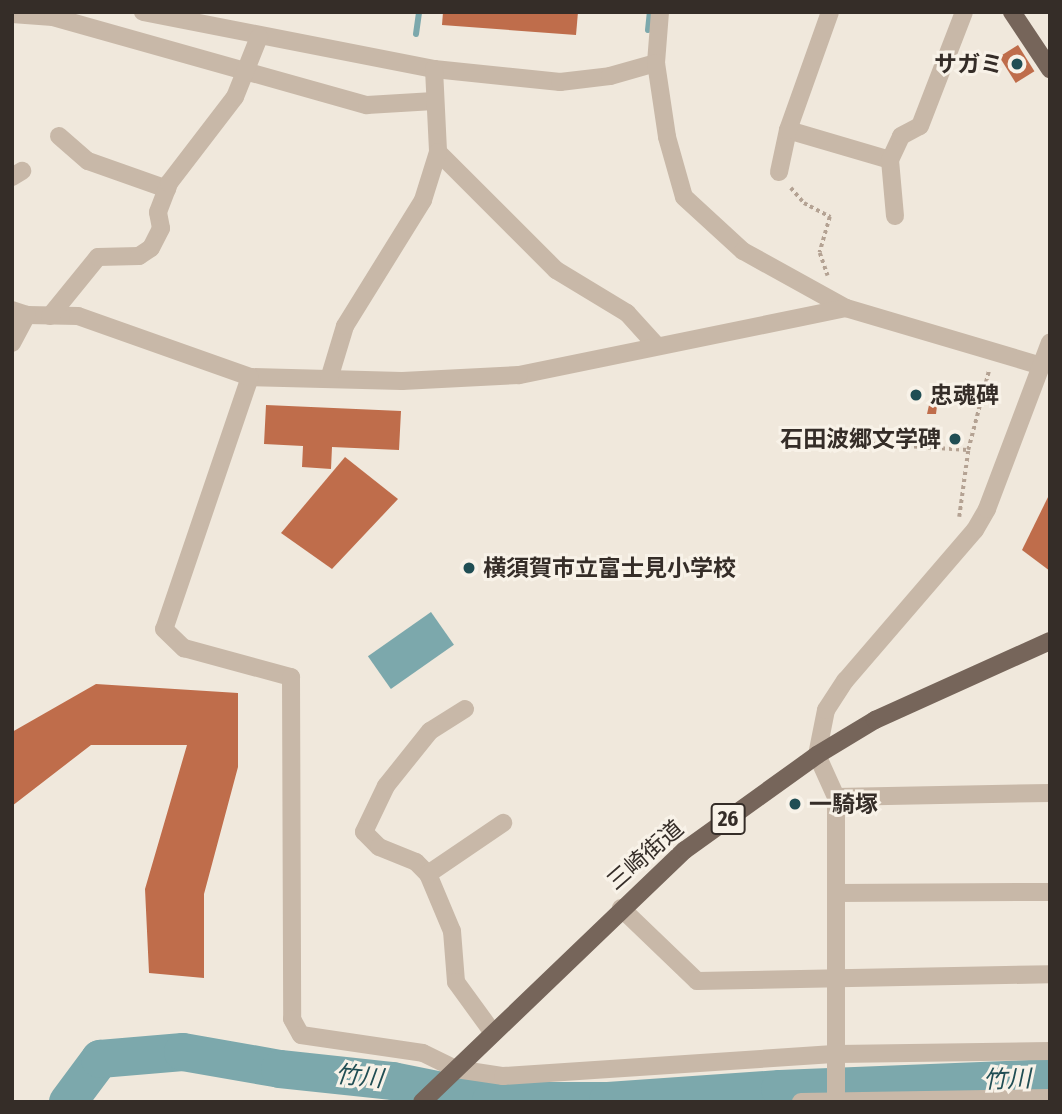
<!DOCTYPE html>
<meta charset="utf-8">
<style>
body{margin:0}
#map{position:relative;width:1062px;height:1114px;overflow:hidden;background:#f0e8dc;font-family:"Fira Sans Condensed","Noto Sans JP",sans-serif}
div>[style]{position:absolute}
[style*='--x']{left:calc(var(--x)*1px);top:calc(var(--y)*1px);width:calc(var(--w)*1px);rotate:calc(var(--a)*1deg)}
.water>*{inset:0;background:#7ca8ac;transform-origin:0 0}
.stream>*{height:6px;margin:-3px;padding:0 3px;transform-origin:3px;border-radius:3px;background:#7ca8ac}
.river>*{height:38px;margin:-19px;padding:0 19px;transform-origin:19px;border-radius:19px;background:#7ca8ac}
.building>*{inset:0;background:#bf6d4b;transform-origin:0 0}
.path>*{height:3.5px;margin-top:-1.75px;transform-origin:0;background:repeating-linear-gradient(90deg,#b4a293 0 3.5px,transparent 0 7px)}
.minor>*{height:18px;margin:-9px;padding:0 9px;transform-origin:9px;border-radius:9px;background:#c8b8a8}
.major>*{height:18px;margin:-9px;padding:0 9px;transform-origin:9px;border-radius:9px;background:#76655a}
.dots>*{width:19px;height:19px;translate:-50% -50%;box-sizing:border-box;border:4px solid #f8f2e8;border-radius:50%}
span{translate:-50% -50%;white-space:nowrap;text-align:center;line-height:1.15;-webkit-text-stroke:6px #f8f2e8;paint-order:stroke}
.shield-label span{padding:2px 5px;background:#f8f2e8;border:2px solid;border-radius:5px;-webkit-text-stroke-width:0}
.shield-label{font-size:21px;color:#352d28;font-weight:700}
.poi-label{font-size:23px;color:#352d28;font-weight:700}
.right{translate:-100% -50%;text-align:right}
.left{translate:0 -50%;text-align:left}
.street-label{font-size:23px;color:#352d28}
.water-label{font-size:24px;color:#204e54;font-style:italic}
.frame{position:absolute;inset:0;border:14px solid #352d28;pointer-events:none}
</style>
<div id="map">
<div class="water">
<i style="left:431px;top:612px;width:40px;height:77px;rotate:55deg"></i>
</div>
<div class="stream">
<i style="--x:648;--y:30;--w:18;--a:-84"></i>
<i style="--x:416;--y:34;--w:22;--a:-82"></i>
</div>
<div class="river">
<i style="--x:68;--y:1102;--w:54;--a:-53.3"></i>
<i style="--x:100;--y:1059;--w:83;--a:-4.8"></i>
<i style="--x:183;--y:1052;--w:98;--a:9.9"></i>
<i style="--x:280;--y:1069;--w:114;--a:6.1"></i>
<i style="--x:393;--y:1081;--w:100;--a:11.5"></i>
<i style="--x:491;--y:1101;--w:117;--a:0"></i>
<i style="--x:608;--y:1101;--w:172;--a:-4"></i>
<i style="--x:780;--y:1089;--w:270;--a:-2.3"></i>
</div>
<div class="building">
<i style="clip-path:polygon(443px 12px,578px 12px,576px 35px,442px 25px)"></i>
<i style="left:1018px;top:45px;width:31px;height:22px;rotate:58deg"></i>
<i style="clip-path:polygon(266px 405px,401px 411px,399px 450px,332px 447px,331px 469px,302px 467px,303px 446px,264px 444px)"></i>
<i style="clip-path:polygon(929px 405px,937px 406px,936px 414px,927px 414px)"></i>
<i style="clip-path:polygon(345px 457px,398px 499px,332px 569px,281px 533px)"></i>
<i style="clip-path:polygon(1050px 493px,1050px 571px,1022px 550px)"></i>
<i style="clip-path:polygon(96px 684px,238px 693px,238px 767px,204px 894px,204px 978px,149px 973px,145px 889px,187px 745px,91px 745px,12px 806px,12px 732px)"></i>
</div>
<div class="path">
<i style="--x:791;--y:188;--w:20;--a:49"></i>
<i style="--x:804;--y:203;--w:30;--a:28"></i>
<i style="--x:830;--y:217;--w:37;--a:106"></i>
<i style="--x:820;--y:253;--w:24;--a:71"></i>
<i style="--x:830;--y:441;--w:138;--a:3.7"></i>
<i style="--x:959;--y:517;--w:68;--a:-82.3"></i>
<i style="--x:968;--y:450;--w:83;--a:-75.3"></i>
</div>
<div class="minor">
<i style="--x:143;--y:12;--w:297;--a:11.1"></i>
<i style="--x:434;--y:69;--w:127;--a:5.9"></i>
<i style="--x:560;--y:82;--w:50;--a:-6.8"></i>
<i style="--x:610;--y:76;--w:48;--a:-15.8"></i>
<i style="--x:660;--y:12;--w:51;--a:94.5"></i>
<i style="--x:656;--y:63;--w:75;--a:81.5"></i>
<i style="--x:667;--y:137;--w:62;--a:74.2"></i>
<i style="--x:684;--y:197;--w:80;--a:42.5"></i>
<i style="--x:743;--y:251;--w:118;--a:29"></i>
<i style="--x:846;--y:308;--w:200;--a:16.5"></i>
<i style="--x:12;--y:14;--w:41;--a:4.2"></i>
<i style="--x:53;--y:17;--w:326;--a:15.7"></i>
<i style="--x:367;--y:105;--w:67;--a:-3.4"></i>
<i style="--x:434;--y:69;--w:83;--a:87.2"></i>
<i style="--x:438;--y:152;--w:167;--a:45"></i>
<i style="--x:556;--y:270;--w:83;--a:31.2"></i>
<i style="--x:627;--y:313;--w:43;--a:47.8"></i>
<i style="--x:788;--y:130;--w:106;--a:16.4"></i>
<i style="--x:59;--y:136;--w:38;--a:41"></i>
<i style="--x:88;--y:161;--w:84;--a:19.5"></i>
<i style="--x:779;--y:172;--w:43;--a:-77.9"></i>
<i style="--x:788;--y:130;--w:125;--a:-70.4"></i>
<i style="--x:12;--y:177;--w:12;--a:-31"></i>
<i style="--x:895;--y:216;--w:56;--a:-95.1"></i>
<i style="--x:890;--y:160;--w:26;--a:-65"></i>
<i style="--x:901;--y:136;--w:21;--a:-28"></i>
<i style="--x:920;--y:126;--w:122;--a:-68.9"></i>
<i style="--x:846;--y:308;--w:334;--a:168.4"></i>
<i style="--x:519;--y:375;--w:117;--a:177.1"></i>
<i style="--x:402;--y:381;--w:152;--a:-178.5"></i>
<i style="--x:250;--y:377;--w:266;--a:108.8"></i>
<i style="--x:164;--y:629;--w:28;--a:44"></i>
<i style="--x:184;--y:648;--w:111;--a:15.2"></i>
<i style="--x:291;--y:677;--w:342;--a:89.8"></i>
<i style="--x:292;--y:1019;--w:18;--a:61"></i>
<i style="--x:301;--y:1035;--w:123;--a:8.4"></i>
<i style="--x:423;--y:1053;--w:37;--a:26"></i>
<i style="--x:456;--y:1069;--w:48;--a:8.5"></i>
<i style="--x:503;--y:1076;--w:335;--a:-3.8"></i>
<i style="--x:837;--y:1054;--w:213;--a:-0.8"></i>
<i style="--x:12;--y:310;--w:16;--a:18"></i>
<i style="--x:27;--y:315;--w:51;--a:1.1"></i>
<i style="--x:78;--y:316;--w:182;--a:19.5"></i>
<i style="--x:50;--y:316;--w:76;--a:-50.9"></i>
<i style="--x:98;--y:257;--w:41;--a:-1.4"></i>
<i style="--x:139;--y:256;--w:14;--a:-34"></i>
<i style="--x:151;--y:248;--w:22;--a:-63"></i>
<i style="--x:161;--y:228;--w:16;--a:-101"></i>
<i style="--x:158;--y:212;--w:31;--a:-69"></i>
<i style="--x:169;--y:183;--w:108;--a:-52.5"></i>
<i style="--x:235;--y:97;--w:65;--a:-68.2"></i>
<i style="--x:12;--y:343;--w:32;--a:-62"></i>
<i style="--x:329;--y:379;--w:55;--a:-73.2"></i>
<i style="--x:345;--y:326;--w:148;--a:-58.2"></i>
<i style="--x:423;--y:200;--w:50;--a:-72.6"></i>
<i style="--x:465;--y:709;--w:41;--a:147.8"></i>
<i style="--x:430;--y:731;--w:70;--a:128.7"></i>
<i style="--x:386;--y:786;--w:51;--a:115.6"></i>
<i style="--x:364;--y:832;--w:21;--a:45"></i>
<i style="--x:379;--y:847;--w:40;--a:22"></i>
<i style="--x:416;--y:862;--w:17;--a:45"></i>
<i style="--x:428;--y:874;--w:62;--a:67.2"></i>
<i style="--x:452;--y:931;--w:51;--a:85.5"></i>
<i style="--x:456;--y:982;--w:63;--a:54"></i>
<i style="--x:836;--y:797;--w:214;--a:-1.1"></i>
<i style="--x:428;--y:874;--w:91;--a:-34.2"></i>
<i style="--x:836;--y:893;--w:214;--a:-0.3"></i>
<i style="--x:621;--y:908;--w:105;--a:43.8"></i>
<i style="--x:697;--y:981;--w:353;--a:-1.1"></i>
<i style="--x:801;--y:1102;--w:249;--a:-0.9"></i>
<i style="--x:836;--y:1102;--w:305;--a:-90"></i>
<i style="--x:836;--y:797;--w:46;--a:-114.3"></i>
<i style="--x:817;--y:755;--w:46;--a:-78.7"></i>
<i style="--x:826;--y:710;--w:35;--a:-57"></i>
<i style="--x:845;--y:681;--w:199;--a:-49.3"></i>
<i style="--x:975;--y:530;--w:24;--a:-60"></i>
<i style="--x:987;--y:509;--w:178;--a:-69.3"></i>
</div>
<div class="major">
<i style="--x:1012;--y:12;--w:69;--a:56.3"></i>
<i style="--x:422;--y:1102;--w:364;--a:-43.8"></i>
<i style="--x:685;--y:850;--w:163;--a:-35.7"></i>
<i style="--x:817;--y:755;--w:68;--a:-31.1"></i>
<i style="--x:875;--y:720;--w:192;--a:-24.3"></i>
</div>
<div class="dots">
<i style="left:1017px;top:64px;background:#204e54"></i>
<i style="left:916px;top:395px;background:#204e54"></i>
<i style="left:955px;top:439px;background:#204e54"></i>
<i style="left:469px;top:568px;background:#204e54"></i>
<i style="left:795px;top:804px;background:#204e54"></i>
</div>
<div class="shield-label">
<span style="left:728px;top:819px">26</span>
</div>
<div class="poi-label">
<span class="right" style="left:1003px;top:64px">サガミ</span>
<span class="left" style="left:930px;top:395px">忠魂碑</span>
<span class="right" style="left:941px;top:439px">石田波郷文学碑</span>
<span class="left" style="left:483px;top:568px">横須賀市立富士見小学校</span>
<span class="left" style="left:809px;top:804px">一騎塚</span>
</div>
<div class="street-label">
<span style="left:645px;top:855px;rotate:-41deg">三崎街道</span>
</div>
<div class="water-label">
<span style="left:359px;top:1077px;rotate:6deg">竹川</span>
<span style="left:1007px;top:1080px;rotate:-2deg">竹川</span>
</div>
<div class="frame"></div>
</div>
